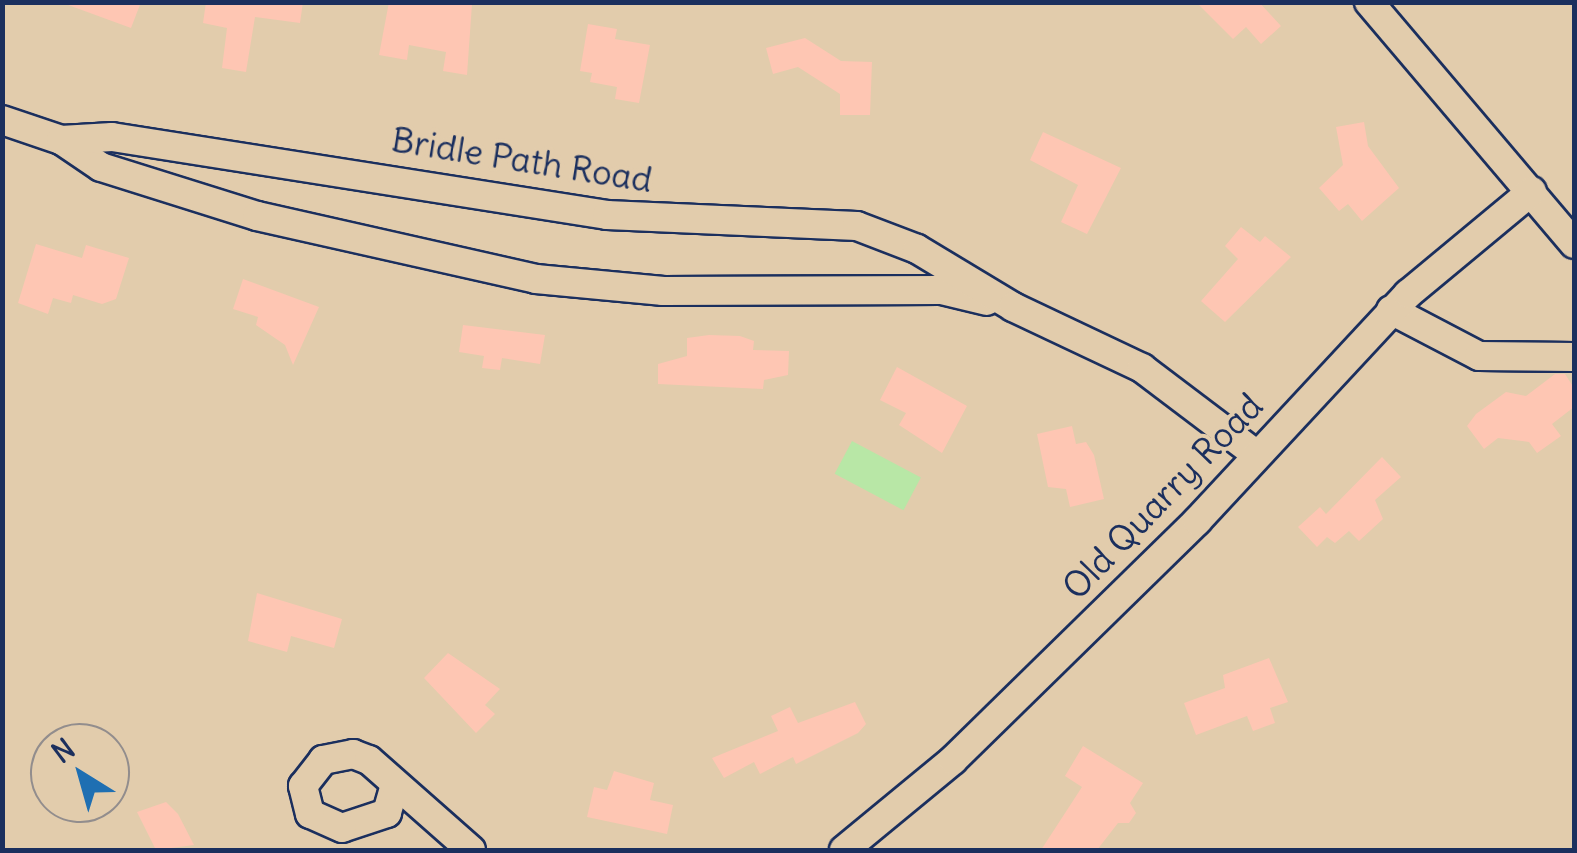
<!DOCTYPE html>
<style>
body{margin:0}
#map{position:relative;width:1577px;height:853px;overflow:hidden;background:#e2ccac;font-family:Delius,sans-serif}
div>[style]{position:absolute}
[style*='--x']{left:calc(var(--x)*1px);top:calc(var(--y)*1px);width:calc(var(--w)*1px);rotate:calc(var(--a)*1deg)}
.green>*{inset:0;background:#b8e7a6;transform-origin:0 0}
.building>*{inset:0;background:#fec6b3}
.roads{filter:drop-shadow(2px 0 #1b2f5e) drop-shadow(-2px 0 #1b2f5e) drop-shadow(0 2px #1b2f5e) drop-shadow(0 -2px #1b2f5e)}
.minor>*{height:28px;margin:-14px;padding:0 14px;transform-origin:14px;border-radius:14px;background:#e2ccac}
span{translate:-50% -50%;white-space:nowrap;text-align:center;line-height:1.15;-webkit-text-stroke:8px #e2ccac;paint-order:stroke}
.street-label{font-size:35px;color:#1b2f5e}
.frame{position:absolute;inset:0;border:5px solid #1b2f5e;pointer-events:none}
.north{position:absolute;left:30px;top:723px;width:100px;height:100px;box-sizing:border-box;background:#e2ccac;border:2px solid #928d8d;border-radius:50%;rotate:323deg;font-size:28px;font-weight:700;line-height:40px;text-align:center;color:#1b2f5e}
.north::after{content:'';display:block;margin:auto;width:35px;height:45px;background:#1f6fb2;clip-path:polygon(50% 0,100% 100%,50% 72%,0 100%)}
</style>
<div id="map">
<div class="green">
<i style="left:852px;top:441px;width:78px;height:37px;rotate:28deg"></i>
</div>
<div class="building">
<i style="clip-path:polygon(60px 2px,141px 2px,131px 28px)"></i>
<i style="clip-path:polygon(206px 2px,303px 2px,300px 23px,255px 17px,246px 72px,222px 68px,227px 28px,203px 23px)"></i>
<i style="clip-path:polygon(389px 2px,472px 4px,467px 75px,443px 71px,446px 52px,409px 45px,407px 60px,379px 55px)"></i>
<i style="clip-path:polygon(1196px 2px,1259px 2px,1281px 26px,1261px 44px,1246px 27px,1233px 39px)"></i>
<i style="clip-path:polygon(588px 24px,617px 29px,615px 39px,650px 45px,639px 103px,615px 99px,617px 87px,590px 82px,592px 73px,580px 71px)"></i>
<i style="clip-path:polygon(805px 38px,841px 61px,872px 62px,870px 115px,840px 115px,840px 94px,798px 67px,773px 74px,766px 48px)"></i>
<i style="clip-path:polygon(1364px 122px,1368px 146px,1399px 188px,1362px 221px,1348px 204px,1339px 211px,1319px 188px,1343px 165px,1336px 127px)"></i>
<i style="clip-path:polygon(1043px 132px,1121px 168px,1087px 234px,1061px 222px,1078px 185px,1030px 160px)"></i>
<i style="clip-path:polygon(1241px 227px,1260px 242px,1265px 236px,1291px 257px,1225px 322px,1201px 301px,1238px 259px,1225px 246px)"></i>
<i style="clip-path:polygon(36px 244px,82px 258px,86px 245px,129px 258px,116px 299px,102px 304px,73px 295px,71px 303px,53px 298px,48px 314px,18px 303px)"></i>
<i style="clip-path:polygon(243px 279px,319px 307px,293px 365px,285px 345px,256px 325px,258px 317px,233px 309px)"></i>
<i style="clip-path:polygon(463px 325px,545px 335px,540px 364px,502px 358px,500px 370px,482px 368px,484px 356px,459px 352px)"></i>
<i style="clip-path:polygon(709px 335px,740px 336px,754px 341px,753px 350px,789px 351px,788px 375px,764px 380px,763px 389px,658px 384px,658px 364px,687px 356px,687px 338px)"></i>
<i style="clip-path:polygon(897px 367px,967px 406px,942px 453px,899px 425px,906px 413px,880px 400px)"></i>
<i style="clip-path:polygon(1555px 374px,1565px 374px,1574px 388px,1574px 407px,1552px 424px,1561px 436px,1537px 453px,1529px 442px,1498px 438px,1484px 449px,1467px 426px,1476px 414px,1506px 392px,1526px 396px)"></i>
<i style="clip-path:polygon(1072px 426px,1076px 444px,1086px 442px,1094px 455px,1104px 499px,1070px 507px,1066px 489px,1048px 487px,1037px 434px)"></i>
<i style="clip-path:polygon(1382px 457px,1401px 477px,1375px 500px,1383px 519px,1359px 541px,1349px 531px,1335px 543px,1327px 537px,1317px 547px,1298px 527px,1320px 507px,1326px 514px)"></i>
<i style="clip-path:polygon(257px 593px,342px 619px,334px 648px,291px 636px,287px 652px,248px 641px)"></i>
<i style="clip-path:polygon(448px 653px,500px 689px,485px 705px,495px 714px,476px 733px,424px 678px)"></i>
<i style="clip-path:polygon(1269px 658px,1288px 702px,1270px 708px,1275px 723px,1253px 731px,1247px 716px,1196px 735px,1184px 703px,1225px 688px,1223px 675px)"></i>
<i style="clip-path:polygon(855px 702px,866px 724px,858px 733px,796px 764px,793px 757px,760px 774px,754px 762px,724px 778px,712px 758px,778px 731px,771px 716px,790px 707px,798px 723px)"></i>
<i style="clip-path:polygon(1083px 746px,1143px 783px,1130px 803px,1136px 813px,1129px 823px,1118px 823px,1097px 850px,1041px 850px,1082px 787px,1065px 776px)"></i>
<i style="clip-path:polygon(614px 771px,654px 783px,650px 800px,673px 805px,667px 834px,587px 817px,594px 787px,607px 790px)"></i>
<i style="clip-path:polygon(166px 802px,178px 814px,194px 845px,156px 850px,137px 812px)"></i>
</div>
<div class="roads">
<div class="minor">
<i style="--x:1369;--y:2;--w:317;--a:49.7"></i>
<i style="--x:2;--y:120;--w:62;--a:18.7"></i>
<i style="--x:61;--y:140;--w:48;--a:34"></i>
<i style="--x:101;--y:167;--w:164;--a:17.4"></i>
<i style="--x:257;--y:216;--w:286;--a:12.7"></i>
<i style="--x:536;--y:279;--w:128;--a:5.4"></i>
<i style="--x:663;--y:291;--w:278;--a:-0.2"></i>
<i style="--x:941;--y:290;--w:47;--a:13.4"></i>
<i style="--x:61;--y:140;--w:51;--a:-3.4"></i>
<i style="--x:112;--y:137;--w:501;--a:8.95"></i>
<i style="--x:607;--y:215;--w:250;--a:2.5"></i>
<i style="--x:857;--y:226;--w:64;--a:21"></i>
<i style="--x:917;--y:249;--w:112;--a:31.1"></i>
<i style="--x:1013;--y:307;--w:143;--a:25.3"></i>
<i style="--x:1142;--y:368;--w:144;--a:37.1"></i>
<i style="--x:1391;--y:310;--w:99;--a:27.6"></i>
<i style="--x:1479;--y:356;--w:95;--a:0.6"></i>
<i style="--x:394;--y:788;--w:26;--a:106"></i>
<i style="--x:387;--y:813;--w:47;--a:161.6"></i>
<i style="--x:342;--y:828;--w:35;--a:-156"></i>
<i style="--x:310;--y:814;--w:29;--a:-104"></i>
<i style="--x:303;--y:786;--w:33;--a:-52"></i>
<i style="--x:323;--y:760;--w:31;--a:-11"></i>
<i style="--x:353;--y:754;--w:17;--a:21"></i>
<i style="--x:369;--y:760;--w:136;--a:41.4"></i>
<i style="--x:844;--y:850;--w:141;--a:-39.5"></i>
<i style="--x:953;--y:760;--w:342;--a:-44.4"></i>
<i style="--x:1197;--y:521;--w:310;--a:-47.1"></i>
<i style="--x:1408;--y:294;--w:161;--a:-39.7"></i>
</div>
</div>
<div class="street-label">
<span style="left:522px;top:159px;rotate:9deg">Bridle Path Road</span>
<span style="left:1162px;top:496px;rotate:-46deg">Old Quarry Road</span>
</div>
<div class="frame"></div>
<div class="north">N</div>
</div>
